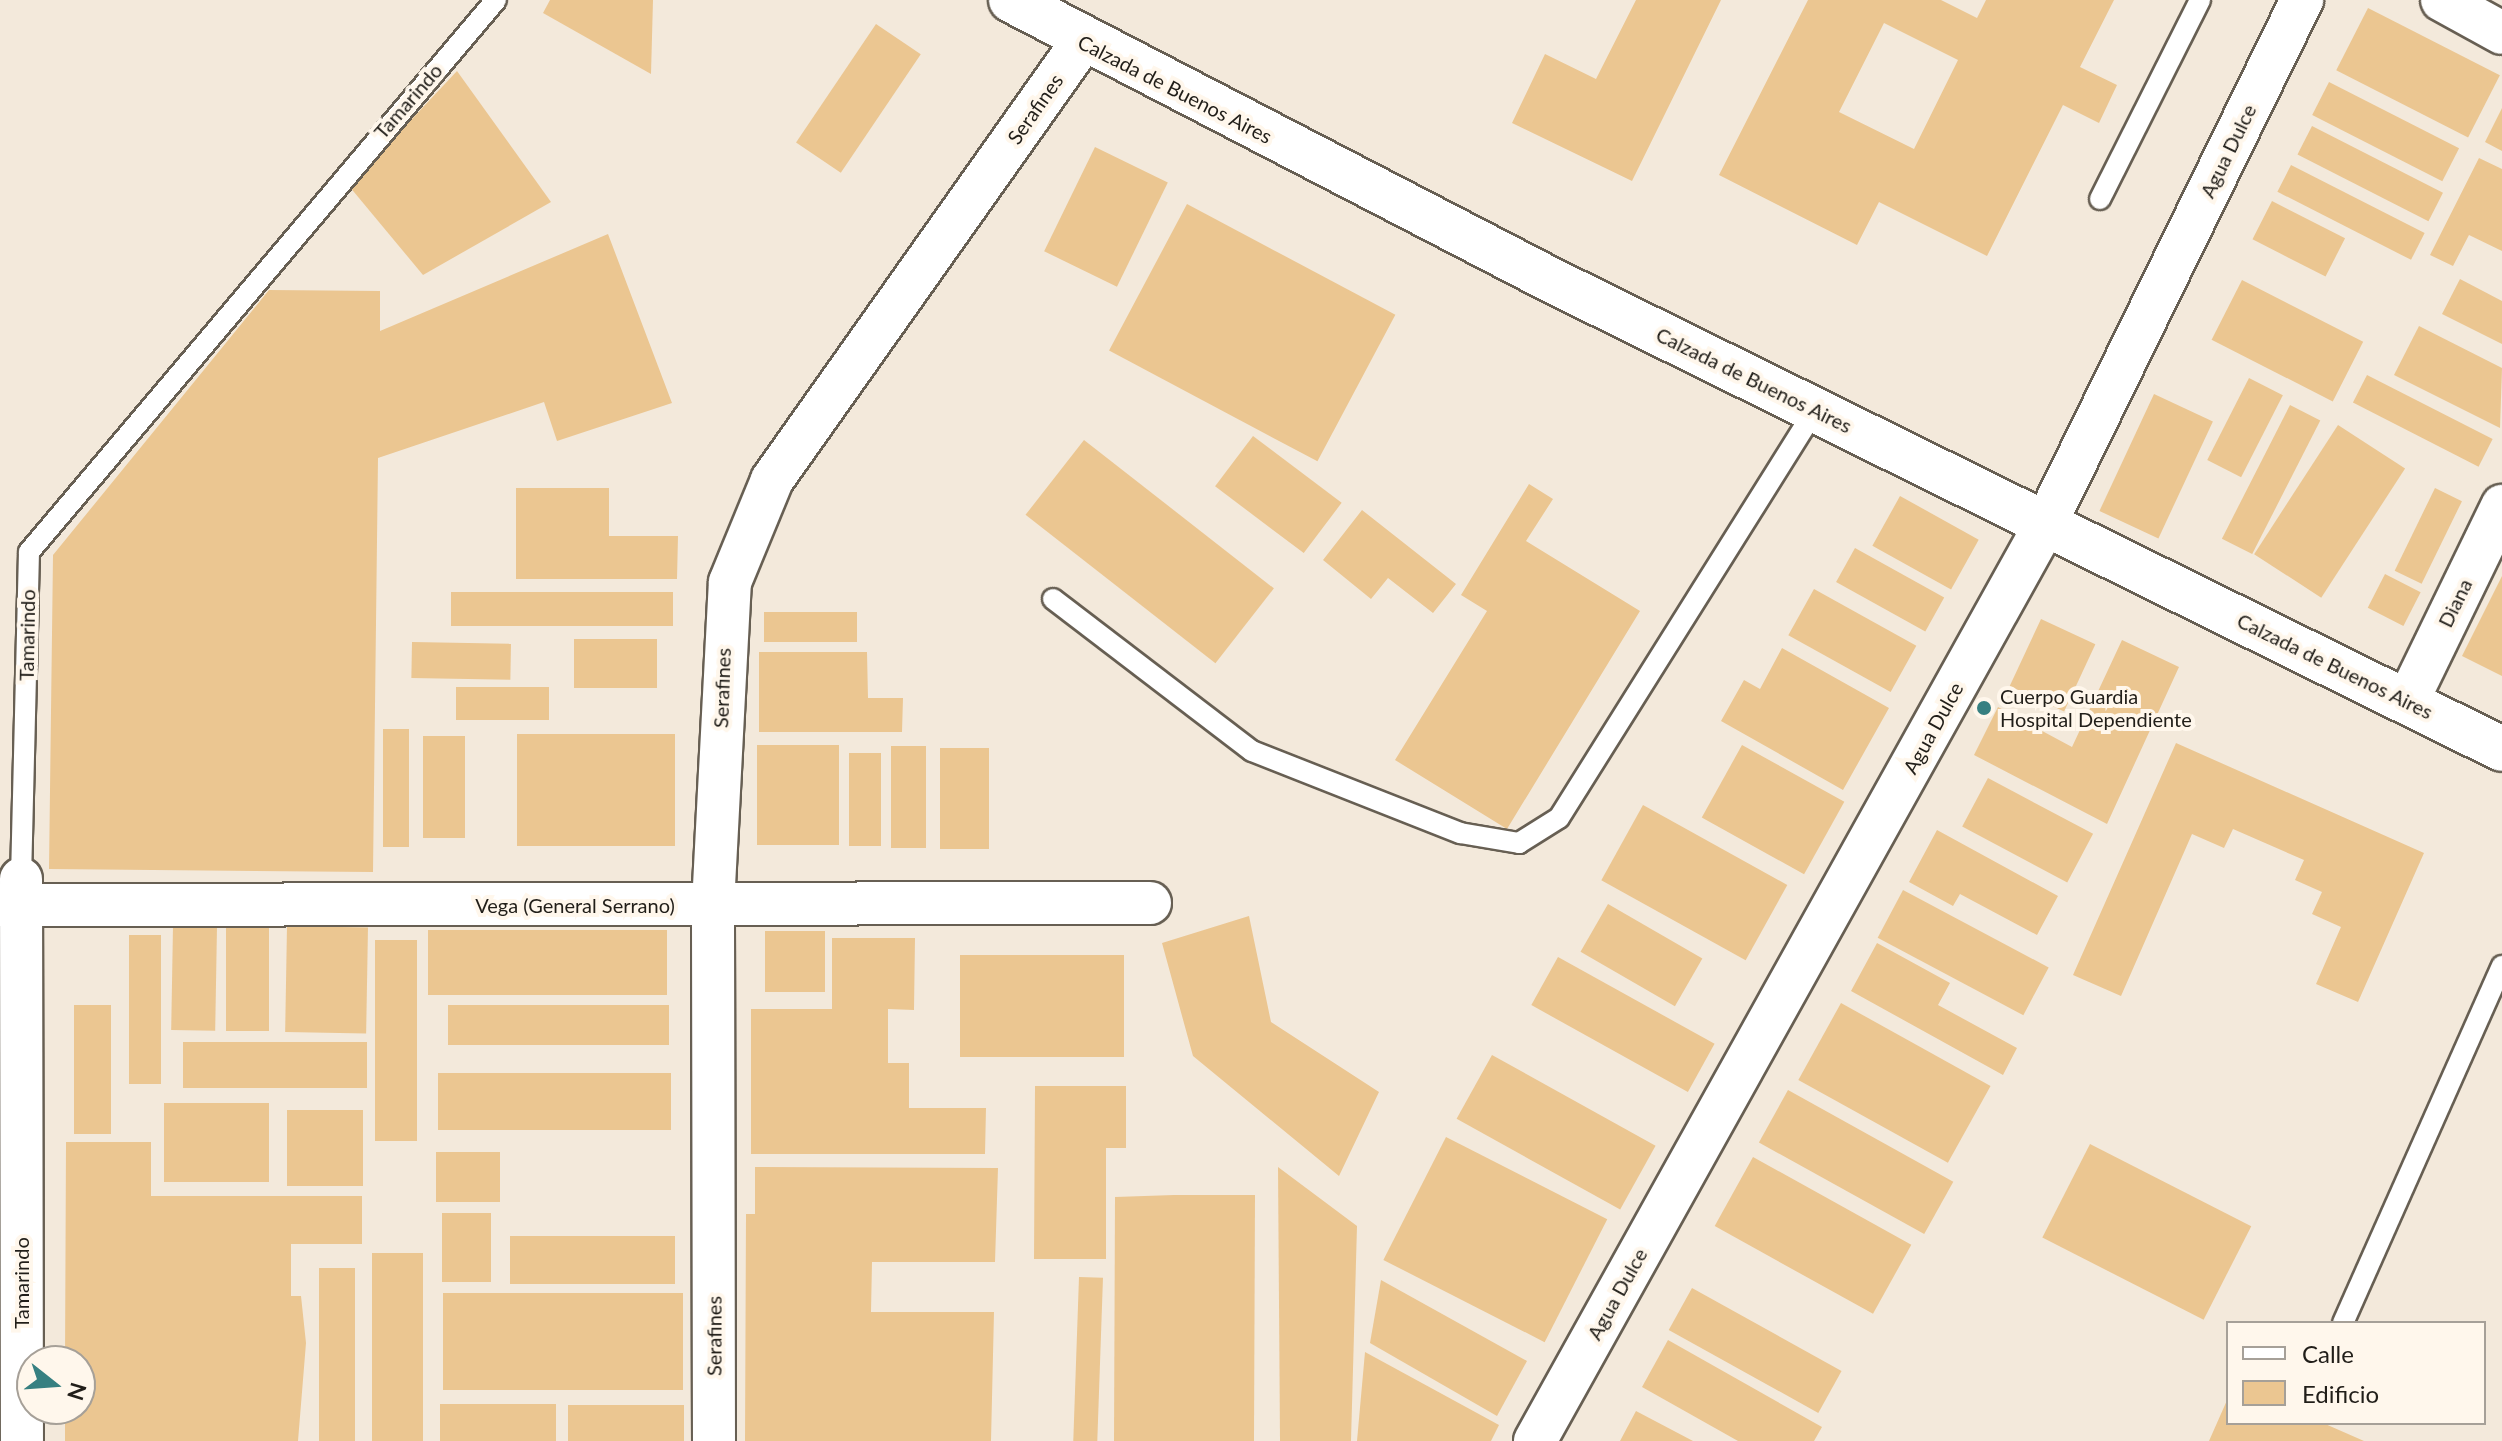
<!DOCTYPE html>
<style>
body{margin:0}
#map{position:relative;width:2502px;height:1441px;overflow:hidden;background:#f3e9db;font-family:Lato,sans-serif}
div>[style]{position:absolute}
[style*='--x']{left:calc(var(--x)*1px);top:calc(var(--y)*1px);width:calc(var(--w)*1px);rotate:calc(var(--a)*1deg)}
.building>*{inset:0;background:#ebc691;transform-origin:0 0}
.roads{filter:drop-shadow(2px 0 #675f53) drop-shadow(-2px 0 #675f53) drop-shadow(0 2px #675f53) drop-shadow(0 -2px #675f53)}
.service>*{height:20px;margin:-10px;padding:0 10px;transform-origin:10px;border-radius:10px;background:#fff}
.minor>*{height:42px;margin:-21px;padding:0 21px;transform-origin:21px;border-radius:21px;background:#fff}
.tertiary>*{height:44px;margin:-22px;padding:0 22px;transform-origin:22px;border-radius:22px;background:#fff}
.dots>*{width:22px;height:22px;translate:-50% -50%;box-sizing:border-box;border:4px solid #fff7ec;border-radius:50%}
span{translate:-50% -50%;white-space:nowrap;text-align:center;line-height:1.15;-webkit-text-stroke:8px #fff7ec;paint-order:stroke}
.street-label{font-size:20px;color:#211e19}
.poi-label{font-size:20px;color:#211e19}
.left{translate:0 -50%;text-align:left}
.legend{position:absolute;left:2226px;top:1321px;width:260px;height:104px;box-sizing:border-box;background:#fff7ec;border:2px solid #a6a098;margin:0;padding:10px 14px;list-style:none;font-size:24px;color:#211e19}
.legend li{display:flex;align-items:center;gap:16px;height:40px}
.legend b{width:40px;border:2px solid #a6a098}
.north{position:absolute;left:16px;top:1345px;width:80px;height:80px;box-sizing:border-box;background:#fff7ec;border:2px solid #a6a098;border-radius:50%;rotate:107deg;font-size:22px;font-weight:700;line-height:32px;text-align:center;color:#211e19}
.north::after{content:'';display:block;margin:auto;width:28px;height:36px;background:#378081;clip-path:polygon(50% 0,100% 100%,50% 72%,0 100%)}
</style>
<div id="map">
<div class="building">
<i style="clip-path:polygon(550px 0,653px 0,651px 74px,543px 13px)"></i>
<i style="clip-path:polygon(1636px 0,1721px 0,1632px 181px,1512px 123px,1545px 54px,1596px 79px)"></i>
<i style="clip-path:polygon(evenodd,1808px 0,1941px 0,1977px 18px,1986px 0,2114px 0,2080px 67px,2117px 85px,2099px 123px,2063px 105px,1987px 256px,1879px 202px,1857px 245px,1719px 175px,1808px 0,1884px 23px,1958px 60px,1914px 149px,1839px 112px,1884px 23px)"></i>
<i style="left:2368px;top:8px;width:148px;height:70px;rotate:27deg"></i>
<i style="left:876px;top:24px;width:54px;height:143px;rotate:34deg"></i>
<i style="clip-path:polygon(457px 71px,551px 202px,423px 275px,349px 186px)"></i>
<i style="left:2329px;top:82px;width:146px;height:37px;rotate:27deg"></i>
<i style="clip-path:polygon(2502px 108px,2502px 151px,2485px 142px)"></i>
<i style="left:2312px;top:126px;width:147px;height:32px;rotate:27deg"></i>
<i style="left:1095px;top:147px;width:81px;height:116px;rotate:26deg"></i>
<i style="clip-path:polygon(2479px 158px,2502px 169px,2502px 251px,2469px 235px,2453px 266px,2430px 255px)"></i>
<i style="left:2291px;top:165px;width:150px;height:30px;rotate:27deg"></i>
<i style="left:2272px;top:201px;width:82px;height:43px;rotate:27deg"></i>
<i style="left:1187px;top:204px;width:236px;height:166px;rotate:28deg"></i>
<i style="clip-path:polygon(608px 234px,672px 403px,557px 441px,544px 402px,378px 458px,373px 872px,49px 869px,53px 555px,269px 290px,380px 291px,380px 331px)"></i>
<i style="clip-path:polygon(2460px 279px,2502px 301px,2502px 344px,2442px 314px)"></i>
<i style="left:2242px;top:280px;width:136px;height:67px;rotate:27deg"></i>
<i style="clip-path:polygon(2419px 326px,2502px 368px,2500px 428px,2394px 375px)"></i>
<i style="left:2367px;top:375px;width:141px;height:31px;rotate:27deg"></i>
<i style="left:2249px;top:378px;width:38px;height:92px;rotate:27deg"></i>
<i style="left:2154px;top:394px;width:65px;height:129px;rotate:25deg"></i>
<i style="left:2290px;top:405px;width:34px;height:150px;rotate:27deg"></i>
<i style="left:2338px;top:425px;width:80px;height:154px;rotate:33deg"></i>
<i style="left:1253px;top:436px;width:111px;height:63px;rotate:37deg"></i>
<i style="left:1084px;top:440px;width:241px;height:95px;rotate:38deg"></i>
<i style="clip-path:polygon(1529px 484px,1553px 499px,1526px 541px,1640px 611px,1507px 829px,1395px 760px,1487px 611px,1461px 595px)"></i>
<i style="clip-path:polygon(516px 488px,609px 488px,609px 536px,678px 536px,677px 579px,516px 579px)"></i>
<i style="left:2435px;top:488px;width:30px;height:92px;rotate:26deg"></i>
<i style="left:1900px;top:496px;width:90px;height:57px;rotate:29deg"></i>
<i style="clip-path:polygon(1362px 510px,1456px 584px,1433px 613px,1388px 578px,1371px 599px,1323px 560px)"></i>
<i style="left:1855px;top:548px;width:102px;height:39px;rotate:29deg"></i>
<i style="left:2385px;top:574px;width:40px;height:38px;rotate:27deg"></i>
<i style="clip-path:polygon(2502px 576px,2502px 676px,2462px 656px)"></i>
<i style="left:1814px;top:589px;width:117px;height:53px;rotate:29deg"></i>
<i style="left:451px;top:592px;width:222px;height:34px"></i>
<i style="left:764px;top:612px;width:93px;height:30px"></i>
<i style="left:2041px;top:619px;width:60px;height:74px;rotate:25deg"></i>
<i style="left:574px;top:639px;width:83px;height:49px"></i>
<i style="clip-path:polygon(2122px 640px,2179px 667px,2107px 824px,1974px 755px,1998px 707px,2072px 747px)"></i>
<i style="left:412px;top:642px;width:99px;height:36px;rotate:1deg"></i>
<i style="clip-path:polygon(1782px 648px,1889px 708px,1843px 790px,1721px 721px,1744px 680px,1760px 689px)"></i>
<i style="clip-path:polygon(759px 652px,867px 652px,868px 698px,903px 698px,902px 732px,759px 732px)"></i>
<i style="left:456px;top:687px;width:93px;height:33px"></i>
<i style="left:383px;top:729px;width:26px;height:118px"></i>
<i style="left:517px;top:734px;width:158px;height:112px"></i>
<i style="left:423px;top:736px;width:42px;height:102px"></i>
<i style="clip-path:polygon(2176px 743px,2424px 853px,2358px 1002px,2316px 984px,2341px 927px,2312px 914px,2322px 892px,2295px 880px,2304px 860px,2233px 829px,2224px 848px,2192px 834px,2121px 996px,2073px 975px)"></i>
<i style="left:757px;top:745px;width:82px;height:100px"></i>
<i style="left:1742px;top:745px;width:117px;height:83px;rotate:29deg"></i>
<i style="left:891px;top:746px;width:35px;height:102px"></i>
<i style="left:940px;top:748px;width:49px;height:101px"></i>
<i style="left:849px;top:753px;width:32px;height:93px"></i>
<i style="left:1988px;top:778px;width:119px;height:55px;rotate:28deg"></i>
<i style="left:1643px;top:805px;width:165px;height:86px;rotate:29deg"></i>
<i style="clip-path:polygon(1937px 830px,2058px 896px,2037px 935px,1960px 894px,1953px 906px,1909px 882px)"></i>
<i style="left:1903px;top:890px;width:165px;height:54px;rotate:28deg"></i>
<i style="left:1608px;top:904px;width:109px;height:55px;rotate:30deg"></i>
<i style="clip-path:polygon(1249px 916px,1271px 1022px,1379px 1092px,1339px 1176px,1193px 1056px,1162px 943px)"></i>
<i style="left:226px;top:924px;width:43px;height:107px"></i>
<i style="left:173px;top:926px;width:44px;height:104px;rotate:1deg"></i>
<i style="left:287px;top:926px;width:81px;height:106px;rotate:1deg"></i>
<i style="left:428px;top:930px;width:239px;height:65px"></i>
<i style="left:765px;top:931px;width:60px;height:61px"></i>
<i style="left:129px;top:935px;width:32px;height:149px"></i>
<i style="clip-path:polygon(832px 938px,915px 938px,914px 1010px,888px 1009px,888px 1063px,909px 1063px,909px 1108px,986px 1108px,985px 1154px,751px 1154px,751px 1009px,832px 1009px)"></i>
<i style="left:375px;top:940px;width:42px;height:201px"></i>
<i style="clip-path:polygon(1877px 943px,1950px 983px,1938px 1005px,2017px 1048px,2003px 1075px,1851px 991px)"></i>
<i style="left:960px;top:955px;width:164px;height:102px"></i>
<i style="left:1558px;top:957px;width:179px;height:55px;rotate:29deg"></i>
<i style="left:1841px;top:1003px;width:171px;height:88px;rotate:29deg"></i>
<i style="left:74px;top:1005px;width:37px;height:129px"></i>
<i style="left:448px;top:1005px;width:221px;height:40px"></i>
<i style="left:183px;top:1042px;width:184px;height:46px"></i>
<i style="left:1492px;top:1055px;width:187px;height:73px;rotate:29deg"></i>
<i style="left:438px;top:1073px;width:233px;height:57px"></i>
<i style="clip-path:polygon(1035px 1086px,1126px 1086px,1126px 1148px,1106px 1148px,1106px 1259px,1034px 1259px)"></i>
<i style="left:1788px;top:1090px;width:189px;height:60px;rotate:29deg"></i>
<i style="left:164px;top:1103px;width:105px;height:79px"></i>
<i style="left:287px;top:1110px;width:76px;height:76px"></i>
<i style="left:1446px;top:1137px;width:181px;height:138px;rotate:27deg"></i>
<i style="clip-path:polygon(66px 1142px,151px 1142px,151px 1196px,362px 1196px,362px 1244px,291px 1244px,291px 1296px,301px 1296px,306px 1343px,298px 1441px,65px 1441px,65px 1409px,80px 1409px,80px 1361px,65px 1361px)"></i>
<i style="left:2090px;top:1144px;width:181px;height:105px;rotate:27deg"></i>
<i style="left:436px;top:1152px;width:64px;height:50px"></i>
<i style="left:1753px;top:1157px;width:181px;height:79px;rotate:29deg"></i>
<i style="clip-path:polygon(755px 1167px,998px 1168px,995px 1262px,872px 1262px,871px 1312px,994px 1312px,991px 1441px,745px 1441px,746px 1214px,755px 1214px)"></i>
<i style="clip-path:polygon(1278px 1167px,1357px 1226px,1351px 1441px,1280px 1441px)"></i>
<i style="clip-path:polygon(1174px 1195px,1255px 1195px,1254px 1441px,1114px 1441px,1115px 1197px)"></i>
<i style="left:442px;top:1213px;width:49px;height:69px"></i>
<i style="left:510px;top:1236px;width:165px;height:48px"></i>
<i style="left:372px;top:1253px;width:51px;height:188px"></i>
<i style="left:319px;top:1268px;width:36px;height:173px"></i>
<i style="left:1079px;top:1277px;width:24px;height:164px;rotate:2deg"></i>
<i style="clip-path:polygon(1381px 1280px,1527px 1361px,1497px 1416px,1370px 1343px)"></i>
<i style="left:1692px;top:1288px;width:171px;height:48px;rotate:29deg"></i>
<i style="left:443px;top:1293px;width:240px;height:97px"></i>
<i style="clip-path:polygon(1668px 1340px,1822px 1427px,1814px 1441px,1738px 1441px,1642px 1387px)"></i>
<i style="clip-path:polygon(1365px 1352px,1499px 1425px,1491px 1441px,1357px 1441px)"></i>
<i style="clip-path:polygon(2228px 1398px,2228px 1423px,2323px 1423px,2364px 1441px,2209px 1441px)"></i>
<i style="left:440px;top:1404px;width:116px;height:37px"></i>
<i style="left:568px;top:1405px;width:116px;height:36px"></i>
<i style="clip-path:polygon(1636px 1411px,1693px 1441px,1620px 1441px)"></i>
</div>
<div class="roads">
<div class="service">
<i style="--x:2100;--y:199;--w:223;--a:-63.3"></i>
<i style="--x:1053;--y:599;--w:250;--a:37.4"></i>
<i style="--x:1252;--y:751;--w:224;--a:21.5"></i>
<i style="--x:1460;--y:833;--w:60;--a:9.6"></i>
<i style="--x:1519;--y:843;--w:47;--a:-32"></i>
<i style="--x:1559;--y:818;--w:482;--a:-57.9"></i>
<i style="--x:21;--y:879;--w:327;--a:-88.6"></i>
<i style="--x:29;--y:552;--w:723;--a:-49.77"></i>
<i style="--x:2343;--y:1323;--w:391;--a:-66"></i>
</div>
<div class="minor">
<i style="--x:2442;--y:0;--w:68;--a:28.8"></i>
<i style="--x:2408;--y:700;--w:216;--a:-64.1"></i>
<i style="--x:21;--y:879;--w:562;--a:89.9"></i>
<i style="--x:0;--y:905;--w:1150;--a:-0.1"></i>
<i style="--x:714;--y:1441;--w:536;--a:-90.11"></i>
<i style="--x:713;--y:905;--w:323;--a:-87"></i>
<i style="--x:730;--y:582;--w:110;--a:-67.6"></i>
<i style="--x:772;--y:480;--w:537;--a:-54.71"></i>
<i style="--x:1535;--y:1441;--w:1048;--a:-60.89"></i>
<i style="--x:2045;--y:525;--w:585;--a:-63.92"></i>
</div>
<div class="tertiary">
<i style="--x:1011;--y:0;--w:608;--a:27.41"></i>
<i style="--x:1551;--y:280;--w:1060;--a:26.25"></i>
</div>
</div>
<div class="dots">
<i style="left:1984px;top:708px;background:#378081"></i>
</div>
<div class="street-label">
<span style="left:1175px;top:89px;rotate:27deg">Calzada de Buenos Aires</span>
<span style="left:408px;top:101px;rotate:-49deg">Tamarindo</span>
<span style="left:1035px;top:109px;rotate:-55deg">Serafines</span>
<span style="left:2228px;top:151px;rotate:-64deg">Agua Dulce</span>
<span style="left:1754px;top:380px;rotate:26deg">Calzada de Buenos Aires</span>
<span style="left:2455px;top:603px;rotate:-64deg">Diana</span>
<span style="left:27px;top:635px;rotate:-89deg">Tamarindo</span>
<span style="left:2335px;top:666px;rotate:26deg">Calzada de Buenos Aires</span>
<span style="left:722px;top:688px;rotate:-88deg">Serafines</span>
<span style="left:1933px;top:728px;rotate:-61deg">Agua Dulce</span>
<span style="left:575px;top:905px">Vega (General Serrano)</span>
<span style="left:21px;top:1283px;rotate:-90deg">Tamarindo</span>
<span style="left:1617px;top:1294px;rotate:-61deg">Agua Dulce</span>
<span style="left:714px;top:1336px;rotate:-90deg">Serafines</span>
</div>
<div class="poi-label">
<span class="left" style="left:2000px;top:708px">Cuerpo Guardia<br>Hospital Dependiente</span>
</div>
<ul class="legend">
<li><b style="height:10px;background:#fff"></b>Calle</li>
<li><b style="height:22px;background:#ebc691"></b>Edificio</li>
</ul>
<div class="north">N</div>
</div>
